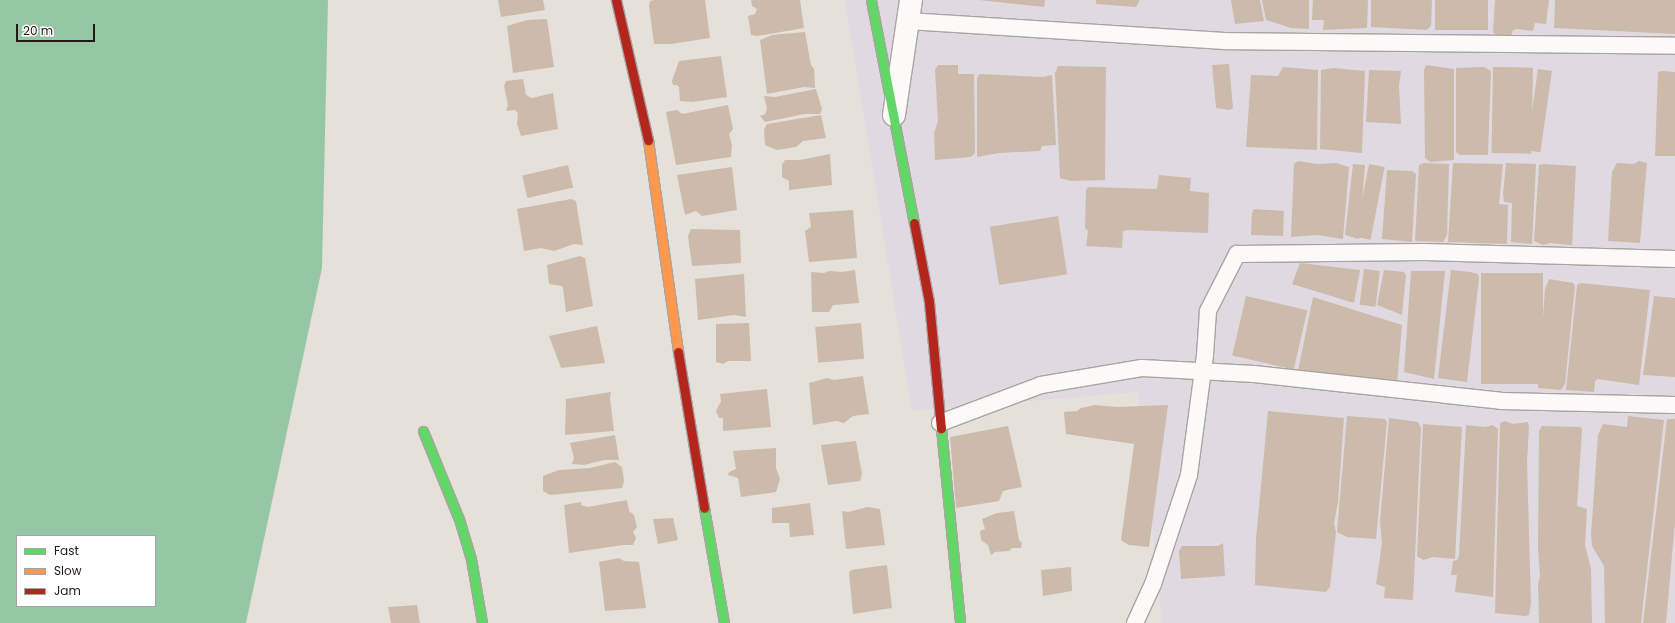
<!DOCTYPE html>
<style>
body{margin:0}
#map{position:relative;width:1675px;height:623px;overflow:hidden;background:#e6e0da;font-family:Poppins,sans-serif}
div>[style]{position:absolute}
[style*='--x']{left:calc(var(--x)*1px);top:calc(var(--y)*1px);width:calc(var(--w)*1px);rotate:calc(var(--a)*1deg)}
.industrial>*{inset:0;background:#e0d9e2}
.forest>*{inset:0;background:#96c7a5}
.building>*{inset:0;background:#ccbbab;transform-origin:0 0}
.roads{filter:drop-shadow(1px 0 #a9a4a0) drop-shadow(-1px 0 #a9a4a0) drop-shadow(0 1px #a9a4a0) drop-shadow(0 -1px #a9a4a0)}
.lane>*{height:16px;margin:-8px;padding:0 8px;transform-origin:8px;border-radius:8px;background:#fbfaf9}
.street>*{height:22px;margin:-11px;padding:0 11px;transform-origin:11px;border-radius:11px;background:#fbfaf9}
.fast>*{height:9px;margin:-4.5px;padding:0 4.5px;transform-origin:4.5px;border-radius:4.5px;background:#63d668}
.slow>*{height:9px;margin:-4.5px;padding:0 4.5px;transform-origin:4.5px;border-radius:4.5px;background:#ff974d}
.jam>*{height:9px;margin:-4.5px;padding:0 4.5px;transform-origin:4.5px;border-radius:4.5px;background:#b3261e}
span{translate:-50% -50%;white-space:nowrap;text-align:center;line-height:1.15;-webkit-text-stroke:3px #fff;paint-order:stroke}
.legend{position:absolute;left:16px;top:535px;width:140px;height:72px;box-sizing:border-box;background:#fff;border:1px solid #a6a4a3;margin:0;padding:5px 7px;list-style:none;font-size:12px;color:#201b18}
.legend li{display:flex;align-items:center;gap:8px;height:20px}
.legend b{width:20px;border:1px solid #a6a4a3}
.scale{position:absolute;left:16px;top:24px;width:79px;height:18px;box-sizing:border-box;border:2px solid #201b18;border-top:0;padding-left:5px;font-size:12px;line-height:14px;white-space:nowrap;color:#201b18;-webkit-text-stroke:3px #fff;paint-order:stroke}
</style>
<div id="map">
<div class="industrial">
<i style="clip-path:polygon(845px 0,1675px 0,1675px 623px,1162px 623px,1138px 392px,912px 411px)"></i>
</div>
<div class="forest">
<i style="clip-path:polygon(evenodd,0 0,328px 0,322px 268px,246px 623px,0 623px,0 0,17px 536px,155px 536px,155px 606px,17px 606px,17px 536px)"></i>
</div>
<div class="building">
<i style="clip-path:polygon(498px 0,543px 0,545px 10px,501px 17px)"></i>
<i style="clip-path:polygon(654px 0,705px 0,710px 38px,671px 44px,654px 44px,649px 6px,650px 1px)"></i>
<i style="clip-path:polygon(751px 0,800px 0,804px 28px,757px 36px,751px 35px,748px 16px,755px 14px,757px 9px,752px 6px)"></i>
<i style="clip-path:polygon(979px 0,1045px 0,1044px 7px)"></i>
<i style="clip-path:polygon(1096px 0,1140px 0,1136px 7px,1096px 4px)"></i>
<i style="clip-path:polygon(1231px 0,1260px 0,1264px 21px,1235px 24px)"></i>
<i style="clip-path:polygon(1262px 0,1309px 0,1309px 29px,1291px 28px,1266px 20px)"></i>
<i style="clip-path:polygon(1313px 0,1368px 0,1367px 28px,1323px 30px,1324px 20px,1312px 20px)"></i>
<i style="clip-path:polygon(1371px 0,1432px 0,1431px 26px,1427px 30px,1371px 27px)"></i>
<i style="left:1435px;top:0;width:53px;height:30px"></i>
<i style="clip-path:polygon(1495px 0,1549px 0,1546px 24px,1535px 23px,1533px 31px,1517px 29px,1513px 30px,1511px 36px,1497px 36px,1493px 32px)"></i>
<i style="clip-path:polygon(1555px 0,1675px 0,1675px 34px,1554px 28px)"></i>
<i style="clip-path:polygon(547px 19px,554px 67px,513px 73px,507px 26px,527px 20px)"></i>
<i style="clip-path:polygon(805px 32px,811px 65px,814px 69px,815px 88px,804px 87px,767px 94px,760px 40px,772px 35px)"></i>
<i style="clip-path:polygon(721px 56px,727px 97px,692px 102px,680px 101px,679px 87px,677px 85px,673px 85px,672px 81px,679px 61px)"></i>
<i style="clip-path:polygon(1229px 64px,1233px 108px,1230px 110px,1216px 108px,1212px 65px)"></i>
<i style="clip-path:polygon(938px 65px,958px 65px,958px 74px,974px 74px,975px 153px,971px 157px,935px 160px,934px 133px,938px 121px,935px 70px)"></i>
<i style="clip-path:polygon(1426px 65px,1454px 69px,1454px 160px,1430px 162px,1425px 158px,1424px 70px)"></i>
<i style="clip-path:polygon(1058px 66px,1106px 67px,1105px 180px,1071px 181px,1060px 178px,1055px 73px)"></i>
<i style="clip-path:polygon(1283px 67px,1318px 70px,1317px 150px,1246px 147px,1251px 75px,1278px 76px)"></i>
<i style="clip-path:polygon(1484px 67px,1491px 71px,1488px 155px,1460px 155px,1456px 152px,1456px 68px)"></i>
<i style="left:1493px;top:67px;width:40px;height:86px;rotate:1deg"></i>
<i style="clip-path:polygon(1334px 68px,1365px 71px,1362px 153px,1320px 149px,1321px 70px)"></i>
<i style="left:1538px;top:69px;width:14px;height:82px;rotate:8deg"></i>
<i style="clip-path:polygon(1369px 70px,1401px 71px,1399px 86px,1401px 124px,1366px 122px)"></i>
<i style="clip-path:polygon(1663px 71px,1675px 72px,1675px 156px,1655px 156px,1658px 72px)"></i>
<i style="clip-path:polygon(980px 74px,1043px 77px,1052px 75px,1056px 145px,1042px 146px,1040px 151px,999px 153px,977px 157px,977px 78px)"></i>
<i style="clip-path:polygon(523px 79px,526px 95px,532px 98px,553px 93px,558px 129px,521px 136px,517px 124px,518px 113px,515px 110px,506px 111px,508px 105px,504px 86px,506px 81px)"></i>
<i style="clip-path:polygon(816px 89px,822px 109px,820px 114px,805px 114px,765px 122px,760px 116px,765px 114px,767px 109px,764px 96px,775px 97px)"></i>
<i style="clip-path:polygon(728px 105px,733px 129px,729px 134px,732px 145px,731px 157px,676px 165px,666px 112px,677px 110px,682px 114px)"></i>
<i style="clip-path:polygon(821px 115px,826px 138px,803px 141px,796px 147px,777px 150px,765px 145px,764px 129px,767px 124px)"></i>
<i style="clip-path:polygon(830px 154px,832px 185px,789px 190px,789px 181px,782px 177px,782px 165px,785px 160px,800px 160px)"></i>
<i style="clip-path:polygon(1298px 161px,1317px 164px,1336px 163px,1349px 167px,1343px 239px,1317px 235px,1291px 237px,1294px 164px)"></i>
<i style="clip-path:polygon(1639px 161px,1647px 163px,1640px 243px,1608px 241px,1612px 172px,1617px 163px,1634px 164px)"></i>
<i style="clip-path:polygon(1423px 163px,1449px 164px,1447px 235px,1443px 242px,1415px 241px,1419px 165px)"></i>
<i style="clip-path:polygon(1453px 163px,1503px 164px,1499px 204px,1508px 205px,1507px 244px,1448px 242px)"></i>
<i style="clip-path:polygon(1506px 163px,1536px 164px,1532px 244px,1511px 242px,1512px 203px,1504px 202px,1503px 195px)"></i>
<i style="clip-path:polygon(1353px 164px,1365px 165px,1359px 239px,1345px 235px)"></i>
<i style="left:1369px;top:164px;width:16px;height:74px;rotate:11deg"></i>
<i style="clip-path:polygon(1544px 164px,1576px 166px,1572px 245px,1550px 243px,1543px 245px,1534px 241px,1539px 165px)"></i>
<i style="left:568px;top:165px;width:23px;height:47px;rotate:77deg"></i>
<i style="clip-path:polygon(732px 167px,737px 210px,702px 216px,696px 211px,685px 215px,677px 175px)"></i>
<i style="clip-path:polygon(1387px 170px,1412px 171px,1416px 174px,1412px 242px,1382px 239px)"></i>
<i style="clip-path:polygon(1159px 175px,1191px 178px,1190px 191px,1209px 193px,1208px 233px,1128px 230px,1123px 231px,1122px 248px,1086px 246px,1088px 231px,1085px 228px,1086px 190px,1088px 187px,1155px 189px,1157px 188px)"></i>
<i style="clip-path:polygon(571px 199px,576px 201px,583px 245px,574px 244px,554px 251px,541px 248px,524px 251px,517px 209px)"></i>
<i style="clip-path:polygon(1254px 209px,1284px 211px,1283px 236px,1251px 235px,1252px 213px)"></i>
<i style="clip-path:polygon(853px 210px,857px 258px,809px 262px,805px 231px,811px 227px,809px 213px)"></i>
<i style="left:1058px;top:216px;width:59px;height:69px;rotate:81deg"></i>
<i style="clip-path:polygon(691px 229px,740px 230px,741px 263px,692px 266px,688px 236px)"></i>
<i style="clip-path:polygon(580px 256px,585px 258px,593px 306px,566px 312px,563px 288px,562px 286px,549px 284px,547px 265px)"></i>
<i style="clip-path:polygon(1300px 263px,1360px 270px,1354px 303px,1292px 284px)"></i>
<i style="left:1364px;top:269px;width:16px;height:36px;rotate:7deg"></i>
<i style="clip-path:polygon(855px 270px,859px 303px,833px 305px,829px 312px,812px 312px,811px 272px,824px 273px,829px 271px,842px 272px)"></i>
<i style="clip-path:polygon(1384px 270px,1404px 272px,1406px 275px,1402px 315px,1377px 305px)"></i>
<i style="clip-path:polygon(1451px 270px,1470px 272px,1478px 274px,1479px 279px,1467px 382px,1438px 378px)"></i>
<i style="clip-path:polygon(1411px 271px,1445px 271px,1434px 379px,1404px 372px)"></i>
<i style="left:1481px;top:273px;width:62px;height:111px"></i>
<i style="clip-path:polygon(744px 274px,746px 317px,734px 315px,698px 320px,695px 279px)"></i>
<i style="clip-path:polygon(1549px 279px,1573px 283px,1575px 286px,1565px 384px,1561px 390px,1538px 388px,1545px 289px)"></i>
<i style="clip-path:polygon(1581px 283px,1650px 290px,1639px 385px,1598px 379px,1595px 381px,1594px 392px,1566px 390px,1577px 285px)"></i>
<i style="left:1246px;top:296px;width:63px;height:61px;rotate:13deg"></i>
<i style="clip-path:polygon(1654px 296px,1675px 298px,1675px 377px,1643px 375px)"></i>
<i style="clip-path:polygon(1313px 297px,1402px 325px,1397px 384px,1298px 371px)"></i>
<i style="clip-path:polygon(749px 323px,751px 361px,728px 361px,723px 364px,716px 362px,716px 324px)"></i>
<i style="left:861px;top:323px;width:36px;height:46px;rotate:85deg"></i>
<i style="clip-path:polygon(597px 326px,605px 363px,561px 368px,549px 336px)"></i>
<i style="clip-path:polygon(863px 376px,869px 414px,853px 416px,844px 423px,836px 421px,813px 425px,809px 383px,827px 378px,834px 380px)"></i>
<i style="clip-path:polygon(767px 389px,771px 427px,723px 431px,723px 418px,719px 418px,716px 411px,721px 401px,720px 394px)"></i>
<i style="clip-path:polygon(611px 392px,610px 398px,614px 431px,565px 435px,566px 399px)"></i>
<i style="clip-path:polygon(1095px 405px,1117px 407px,1168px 405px,1149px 547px,1129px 545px,1121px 540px,1134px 444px,1066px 434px,1064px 412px,1077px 411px,1081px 408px)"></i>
<i style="clip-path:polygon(1268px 411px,1344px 418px,1338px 502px,1334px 523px,1336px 532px,1330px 587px,1326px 592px,1255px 585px,1256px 539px)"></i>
<i style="clip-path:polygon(1347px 416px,1385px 419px,1387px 422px,1376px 539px,1347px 537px,1337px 532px)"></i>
<i style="clip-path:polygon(1628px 416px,1664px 420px,1641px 623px,1605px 623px,1604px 566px,1592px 546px,1591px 535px,1598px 435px,1603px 424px,1627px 427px)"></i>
<i style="clip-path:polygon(1389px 418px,1418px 422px,1421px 428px,1413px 600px,1384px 598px,1385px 587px,1376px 584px,1382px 543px,1380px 522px)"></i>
<i style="clip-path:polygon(1667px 419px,1675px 419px,1675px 522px,1666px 623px,1643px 623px)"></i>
<i style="clip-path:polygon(1505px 421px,1513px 424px,1528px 422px,1529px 427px,1527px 462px,1531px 603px,1529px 615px,1525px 616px,1495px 613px,1500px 423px)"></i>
<i style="clip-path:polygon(1423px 424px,1462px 427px,1455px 559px,1433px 557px,1423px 560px,1417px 556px)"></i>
<i style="clip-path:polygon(1466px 425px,1485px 427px,1493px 425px,1498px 429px,1493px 597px,1455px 592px,1457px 575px,1451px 575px,1453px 561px,1457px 560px,1459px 555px)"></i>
<i style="clip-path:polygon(1008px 426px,1022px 487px,1003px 491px,999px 501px,956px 508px,950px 437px)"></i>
<i style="clip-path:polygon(1542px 426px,1581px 427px,1582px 431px,1577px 506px,1587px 509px,1585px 545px,1591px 569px,1592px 623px,1539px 623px,1538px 584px,1540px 576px,1538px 548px,1539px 431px)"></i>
<i style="clip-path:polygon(615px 435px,619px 460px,604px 460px,584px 465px,572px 464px,574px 458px,570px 443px)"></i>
<i style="clip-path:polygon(856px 441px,862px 474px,860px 481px,828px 485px,821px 445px)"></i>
<i style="clip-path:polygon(776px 448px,776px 468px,780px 479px,776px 492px,741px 497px,738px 478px,728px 475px,729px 472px,736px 469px,733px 451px)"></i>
<i style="clip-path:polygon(615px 462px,622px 467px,624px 481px,622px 488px,550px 495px,543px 491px,543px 476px,559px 470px,590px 468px)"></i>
<i style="clip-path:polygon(627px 500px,629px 511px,634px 515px,637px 527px,633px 532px,636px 538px,633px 545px,623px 545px,569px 553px,564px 505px,581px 502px,581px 505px,588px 507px)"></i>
<i style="clip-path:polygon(810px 503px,814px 535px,790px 537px,789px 523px,772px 523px,772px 508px)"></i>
<i style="clip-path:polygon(868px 507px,880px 509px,885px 545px,846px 549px,842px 511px,848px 512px)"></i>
<i style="clip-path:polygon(1014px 511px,1019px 540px,1022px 543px,1021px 548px,1012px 548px,1009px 551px,995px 552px,991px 555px,988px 545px,981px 540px,980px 531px,985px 529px,982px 519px,997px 513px)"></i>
<i style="clip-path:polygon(673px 518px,678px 540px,658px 544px,653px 519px)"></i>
<i style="clip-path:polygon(1223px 543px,1225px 576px,1181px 579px,1179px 551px,1182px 546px,1218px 546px)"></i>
<i style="clip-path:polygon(619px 558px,624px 561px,639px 562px,646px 608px,605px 611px,599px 562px)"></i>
<i style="clip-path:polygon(887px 565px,892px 608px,853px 614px,849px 573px,851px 570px)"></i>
<i style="clip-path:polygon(1071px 567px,1072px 591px,1043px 596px,1041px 570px)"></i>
<i style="clip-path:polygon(417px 605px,420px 623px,391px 623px,388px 607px)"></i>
</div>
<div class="roads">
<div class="lane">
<i style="--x:908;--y:21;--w:317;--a:3.6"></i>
<i style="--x:1224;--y:41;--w:451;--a:0.6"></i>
<i style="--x:940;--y:423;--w:108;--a:-20.6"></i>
<i style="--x:1041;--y:385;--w:102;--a:-9.6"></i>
<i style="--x:1142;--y:368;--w:112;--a:3.1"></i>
<i style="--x:1254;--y:374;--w:248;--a:6.2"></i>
<i style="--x:1501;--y:401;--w:174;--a:1.3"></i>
<i style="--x:1135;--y:623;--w:43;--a:-65.2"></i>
<i style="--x:1153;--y:584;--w:115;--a:-71.7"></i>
<i style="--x:1189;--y:475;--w:121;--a:-82.4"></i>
<i style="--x:1205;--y:355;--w:44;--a:-86.1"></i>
<i style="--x:1208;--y:311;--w:64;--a:-63"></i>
<i style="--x:1237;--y:254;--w:187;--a:-0.6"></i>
<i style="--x:1424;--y:252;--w:251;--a:1.6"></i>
</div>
<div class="street">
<i style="--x:894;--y:115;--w:116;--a:-81.6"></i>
</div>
<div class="fast">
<i style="--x:871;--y:0;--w:227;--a:79.1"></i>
<i style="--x:941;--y:428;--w:196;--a:84.4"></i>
<i style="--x:423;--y:431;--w:95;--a:67.8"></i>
<i style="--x:459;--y:519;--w:42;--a:73.3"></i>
<i style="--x:471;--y:559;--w:65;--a:80.2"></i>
<i style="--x:704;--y:508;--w:117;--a:80.1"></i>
</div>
<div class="slow">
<i style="--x:648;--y:140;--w:214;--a:81.9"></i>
</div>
<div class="jam">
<i style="--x:616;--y:0;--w:144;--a:77.1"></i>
<i style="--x:914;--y:223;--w:80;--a:79.2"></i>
<i style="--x:929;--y:302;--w:127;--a:84.6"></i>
<i style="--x:678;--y:352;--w:158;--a:80.5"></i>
</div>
</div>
<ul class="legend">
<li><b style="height:5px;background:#63d668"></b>Fast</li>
<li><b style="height:5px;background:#ff974d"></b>Slow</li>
<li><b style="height:5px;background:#b3261e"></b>Jam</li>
</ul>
<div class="scale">20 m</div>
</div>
